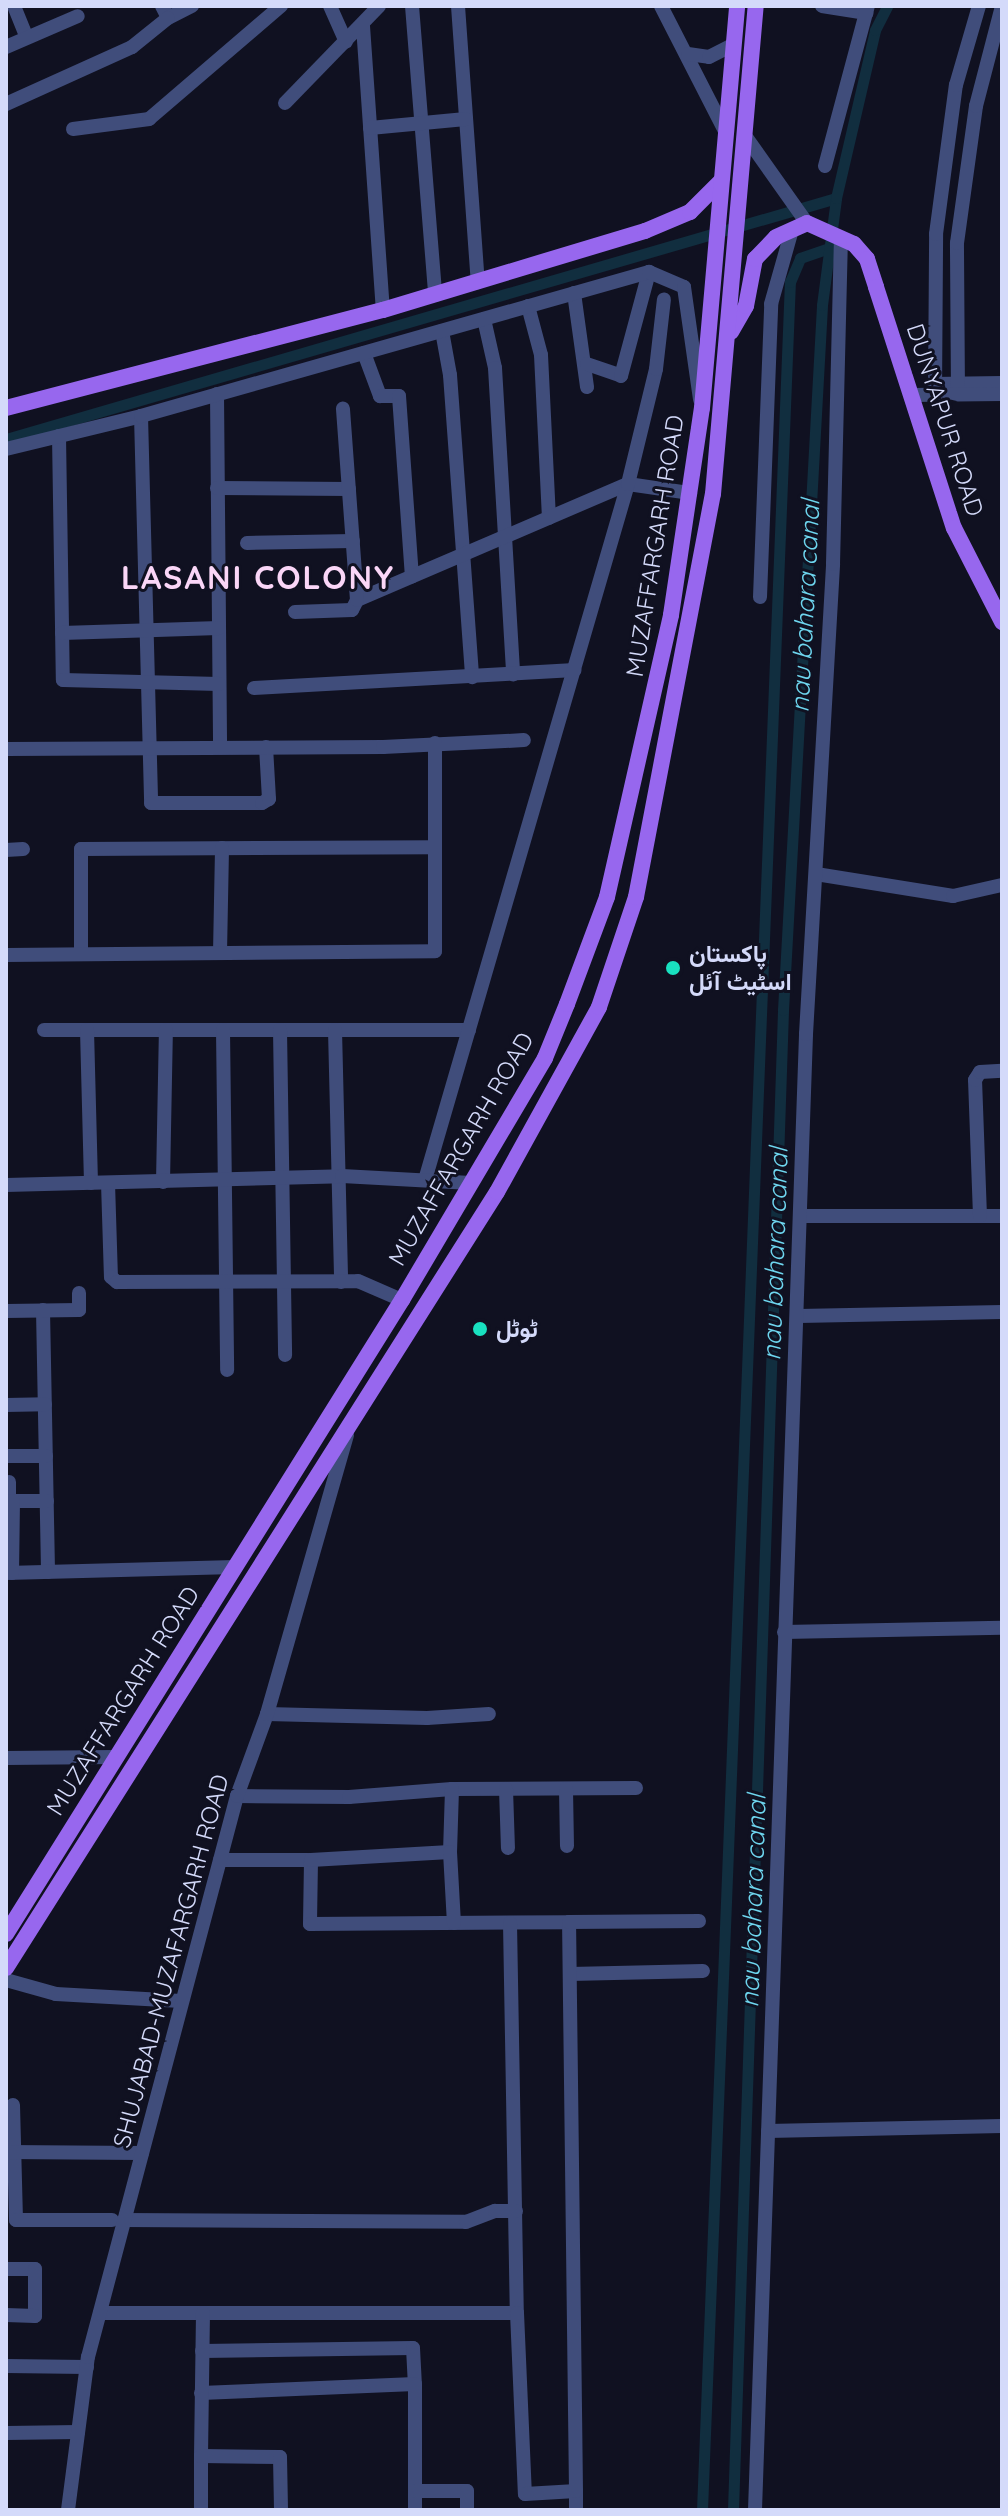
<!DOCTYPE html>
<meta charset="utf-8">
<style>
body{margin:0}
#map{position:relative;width:1008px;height:2516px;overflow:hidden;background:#101121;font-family:Quicksand,Vazirmatn,sans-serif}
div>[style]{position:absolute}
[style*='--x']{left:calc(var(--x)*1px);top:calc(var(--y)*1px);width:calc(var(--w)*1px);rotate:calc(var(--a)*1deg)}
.canal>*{height:11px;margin:-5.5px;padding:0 5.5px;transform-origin:5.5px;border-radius:5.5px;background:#112e3f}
.minor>*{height:14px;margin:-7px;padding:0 7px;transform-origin:7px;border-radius:7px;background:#404d7b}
.major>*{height:16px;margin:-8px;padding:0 8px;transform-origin:8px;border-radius:8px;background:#9767ee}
.dots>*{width:22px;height:22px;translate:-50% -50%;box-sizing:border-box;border:4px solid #101121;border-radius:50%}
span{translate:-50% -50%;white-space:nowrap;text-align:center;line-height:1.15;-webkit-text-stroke:6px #101121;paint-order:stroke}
.street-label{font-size:24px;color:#d4dafa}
.poi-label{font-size:24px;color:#d4dafa;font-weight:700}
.left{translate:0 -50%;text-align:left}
.water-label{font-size:26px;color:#6ed6ef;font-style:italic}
.district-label{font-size:32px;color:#fad6f7;font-weight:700;letter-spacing:2px}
.frame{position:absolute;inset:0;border:8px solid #d4dafa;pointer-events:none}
</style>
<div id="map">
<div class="canal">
<i style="--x:6;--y:439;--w:864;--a:-16.19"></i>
<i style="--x:702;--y:2510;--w:2230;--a:-87.74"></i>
<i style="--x:790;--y:282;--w:26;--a:-67"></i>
<i style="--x:800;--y:258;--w:34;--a:-19"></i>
<i style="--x:733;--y:2510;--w:1501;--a:-88.09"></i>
<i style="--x:783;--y:1010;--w:706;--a:-86.83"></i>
<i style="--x:822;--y:305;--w:108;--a:-82.5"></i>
<i style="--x:836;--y:198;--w:172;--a:-76.9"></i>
<i style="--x:875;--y:30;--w:27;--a:-63"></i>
</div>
<div class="minor">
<i style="--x:14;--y:6;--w:32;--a:68"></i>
<i style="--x:162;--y:6;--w:13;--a:63"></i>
<i style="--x:168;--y:18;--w:27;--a:-27"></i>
<i style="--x:330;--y:6;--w:39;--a:66"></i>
<i style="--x:412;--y:6;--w:290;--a:85.4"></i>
<i style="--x:458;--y:6;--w:277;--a:85.9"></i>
<i style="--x:661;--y:6;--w:143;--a:62.9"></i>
<i style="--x:822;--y:6;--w:45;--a:9"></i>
<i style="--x:363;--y:26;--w:285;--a:86"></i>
<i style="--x:6;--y:47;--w:78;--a:-23.3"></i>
<i style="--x:688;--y:54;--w:21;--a:8"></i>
<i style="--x:709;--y:57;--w:27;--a:-27"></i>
<i style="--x:285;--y:103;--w:135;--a:-45.9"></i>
<i style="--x:6;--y:104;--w:138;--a:-24.3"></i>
<i style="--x:132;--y:47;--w:46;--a:-38.9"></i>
<i style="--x:370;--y:128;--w:96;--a:-5.4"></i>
<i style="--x:73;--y:129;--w:77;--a:-7.5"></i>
<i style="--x:149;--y:119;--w:174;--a:-40.6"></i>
<i style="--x:746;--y:137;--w:105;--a:54.7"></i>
<i style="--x:825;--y:166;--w:166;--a:-75"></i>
<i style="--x:574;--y:293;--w:95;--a:82.1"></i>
<i style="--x:528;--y:306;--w:51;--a:75.1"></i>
<i style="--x:541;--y:355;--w:163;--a:87.2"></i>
<i style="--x:484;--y:319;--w:50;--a:77.3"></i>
<i style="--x:495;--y:368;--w:307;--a:86.6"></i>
<i style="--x:442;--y:331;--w:45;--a:79.7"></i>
<i style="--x:450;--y:375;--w:303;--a:85.8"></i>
<i style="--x:364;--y:353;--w:46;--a:69.6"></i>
<i style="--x:380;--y:396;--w:19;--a:0"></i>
<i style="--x:399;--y:396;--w:181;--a:85.9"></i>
<i style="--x:587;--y:364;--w:36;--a:19"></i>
<i style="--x:621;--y:376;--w:108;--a:-74.9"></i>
<i style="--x:934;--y:384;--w:68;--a:-0.8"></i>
<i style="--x:217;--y:394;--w:353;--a:89.5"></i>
<i style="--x:935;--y:394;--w:160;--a:-89.6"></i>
<i style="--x:936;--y:234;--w:150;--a:-82.4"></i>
<i style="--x:956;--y:85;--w:82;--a:-73.8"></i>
<i style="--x:958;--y:394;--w:151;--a:-90.4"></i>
<i style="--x:957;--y:243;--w:138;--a:-82.1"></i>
<i style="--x:976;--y:106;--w:103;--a:-75.4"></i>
<i style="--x:911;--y:395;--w:91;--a:-0.6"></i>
<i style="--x:141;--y:416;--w:387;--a:88.5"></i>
<i style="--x:151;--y:803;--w:111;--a:0"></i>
<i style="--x:262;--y:803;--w:8;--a:-30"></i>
<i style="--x:269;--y:799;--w:52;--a:-93.3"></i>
<i style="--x:59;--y:436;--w:244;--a:89.1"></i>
<i style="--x:63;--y:680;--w:156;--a:1.5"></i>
<i style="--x:6;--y:449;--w:139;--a:-13.7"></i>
<i style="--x:141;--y:416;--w:528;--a:-15.83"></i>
<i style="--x:649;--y:272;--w:38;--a:23"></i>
<i style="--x:684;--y:287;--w:114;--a:81.9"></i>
<i style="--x:217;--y:488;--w:132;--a:0.4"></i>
<i style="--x:247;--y:543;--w:106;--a:-1.1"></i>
<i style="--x:760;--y:597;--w:293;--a:-87.8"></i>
<i style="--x:771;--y:304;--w:77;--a:-74.2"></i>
<i style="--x:357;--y:600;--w:295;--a:-23.2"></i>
<i style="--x:628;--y:484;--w:63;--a:8.3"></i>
<i style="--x:295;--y:612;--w:57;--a:-2"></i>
<i style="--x:352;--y:610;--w:11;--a:-63"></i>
<i style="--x:357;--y:600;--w:192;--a:-94.2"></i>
<i style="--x:62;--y:633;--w:157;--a:-1.8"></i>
<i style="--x:254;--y:688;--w:321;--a:-3.2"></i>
<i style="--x:6;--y:749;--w:377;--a:-0.3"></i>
<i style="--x:383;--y:747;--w:141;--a:-2.8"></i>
<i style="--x:6;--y:850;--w:17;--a:-3"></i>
<i style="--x:816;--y:874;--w:139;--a:9.1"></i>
<i style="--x:953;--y:896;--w:50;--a:-12.7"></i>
<i style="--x:81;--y:951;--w:102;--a:-90"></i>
<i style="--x:81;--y:849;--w:354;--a:-0.3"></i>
<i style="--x:220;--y:953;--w:105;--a:-88.9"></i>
<i style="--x:6;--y:955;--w:429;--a:-0.5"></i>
<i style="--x:435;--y:951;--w:208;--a:-90"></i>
<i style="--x:44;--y:1030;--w:425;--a:0"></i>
<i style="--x:87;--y:1030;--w:153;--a:88.5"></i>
<i style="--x:223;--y:1030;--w:340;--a:89.3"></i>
<i style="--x:280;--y:1030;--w:325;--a:89.1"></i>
<i style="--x:335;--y:1030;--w:252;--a:88.6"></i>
<i style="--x:425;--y:1180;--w:725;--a:-73.74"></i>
<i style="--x:628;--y:484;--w:118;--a:-76.3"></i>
<i style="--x:656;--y:369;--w:70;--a:-83.5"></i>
<i style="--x:163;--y:1182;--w:152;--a:-88.9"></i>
<i style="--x:108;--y:1183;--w:94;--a:88.2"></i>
<i style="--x:111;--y:1277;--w:8;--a:40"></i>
<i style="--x:117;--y:1282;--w:241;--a:-0.2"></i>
<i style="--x:358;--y:1281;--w:48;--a:23.4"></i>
<i style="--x:6;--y:1185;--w:336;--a:-1.5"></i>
<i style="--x:342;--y:1176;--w:129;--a:3.1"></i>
<i style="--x:803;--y:1216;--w:199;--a:0"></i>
<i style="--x:980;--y:1216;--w:136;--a:-92.1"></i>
<i style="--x:975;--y:1080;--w:9;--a:-58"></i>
<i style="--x:980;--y:1072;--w:22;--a:-3"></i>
<i style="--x:43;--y:1310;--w:262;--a:88.9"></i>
<i style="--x:6;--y:1311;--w:73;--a:-0.8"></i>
<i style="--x:79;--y:1310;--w:17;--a:-90"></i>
<i style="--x:799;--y:1316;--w:203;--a:-1.1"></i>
<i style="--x:6;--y:1405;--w:39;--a:-1"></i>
<i style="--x:6;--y:1456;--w:40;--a:0"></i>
<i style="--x:9;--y:1482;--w:19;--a:90"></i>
<i style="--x:9;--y:1501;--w:38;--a:0"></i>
<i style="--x:6;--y:1573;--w:229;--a:-1.5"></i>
<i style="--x:12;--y:1573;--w:72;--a:-89.2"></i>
<i style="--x:784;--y:1632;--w:218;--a:-1.1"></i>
<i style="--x:267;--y:1714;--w:160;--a:1.4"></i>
<i style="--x:427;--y:1718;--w:62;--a:-3.7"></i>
<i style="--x:6;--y:1758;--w:109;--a:-0.5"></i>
<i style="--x:452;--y:1789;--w:184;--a:-0.3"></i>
<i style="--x:506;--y:1789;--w:59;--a:88.1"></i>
<i style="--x:566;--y:1789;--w:57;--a:89"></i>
<i style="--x:237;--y:1796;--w:112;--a:0.5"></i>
<i style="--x:349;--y:1797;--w:103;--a:-4.4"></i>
<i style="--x:452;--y:1789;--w:63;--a:91.8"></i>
<i style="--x:220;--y:1860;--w:91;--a:0"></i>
<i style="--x:311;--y:1860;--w:64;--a:90.9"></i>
<i style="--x:310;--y:1924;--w:259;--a:-0.4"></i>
<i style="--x:311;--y:1860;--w:139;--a:-3.3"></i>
<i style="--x:450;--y:1852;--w:71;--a:86.8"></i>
<i style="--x:510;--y:1923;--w:390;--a:89"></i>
<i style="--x:570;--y:1974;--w:133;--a:-1.3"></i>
<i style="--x:6;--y:1980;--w:52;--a:15.6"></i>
<i style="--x:56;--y:1994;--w:125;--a:3.2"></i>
<i style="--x:13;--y:2105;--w:115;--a:88.5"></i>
<i style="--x:16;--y:2220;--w:96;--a:0"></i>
<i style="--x:768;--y:2131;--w:234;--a:-1.2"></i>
<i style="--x:6;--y:2152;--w:136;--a:0.4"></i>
<i style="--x:124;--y:2220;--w:342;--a:0.3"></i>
<i style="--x:466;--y:2222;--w:31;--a:-21"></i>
<i style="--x:495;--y:2211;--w:21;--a:0"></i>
<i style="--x:6;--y:2269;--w:29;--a:0"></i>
<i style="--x:35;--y:2269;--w:47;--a:90"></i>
<i style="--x:35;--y:2316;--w:29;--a:-178"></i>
<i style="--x:100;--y:2313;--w:417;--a:0"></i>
<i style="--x:517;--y:2313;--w:181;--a:87.5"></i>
<i style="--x:525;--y:2494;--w:51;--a:-3.4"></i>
<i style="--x:576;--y:2491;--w:19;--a:90"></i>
<i style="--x:202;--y:2351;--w:211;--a:-0.8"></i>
<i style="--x:413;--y:2348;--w:36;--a:87"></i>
<i style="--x:6;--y:2366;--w:81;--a:0.7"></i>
<i style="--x:201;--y:2393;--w:214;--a:-2.4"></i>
<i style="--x:415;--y:2384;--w:126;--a:90"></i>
<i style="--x:6;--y:2433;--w:72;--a:-0.8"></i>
<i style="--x:201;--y:2456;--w:143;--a:-89.2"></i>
<i style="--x:415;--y:2491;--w:52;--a:0"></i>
<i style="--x:467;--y:2491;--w:19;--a:90"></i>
<i style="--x:576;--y:2491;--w:569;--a:-90.7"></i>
<i style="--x:569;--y:1922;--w:130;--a:-0.4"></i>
<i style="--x:68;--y:2510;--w:154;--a:-82.6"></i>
<i style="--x:88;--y:2357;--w:580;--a:-75.13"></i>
<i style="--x:237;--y:1796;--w:87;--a:-69.9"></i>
<i style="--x:267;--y:1714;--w:290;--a:-74"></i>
<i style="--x:201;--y:2510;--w:54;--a:-90"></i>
<i style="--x:201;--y:2456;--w:79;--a:0.7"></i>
<i style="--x:280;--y:2457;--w:53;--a:88.9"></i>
<i style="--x:755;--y:2510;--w:1477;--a:-88.02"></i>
<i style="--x:806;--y:1034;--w:471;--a:-86.7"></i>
<i style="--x:833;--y:564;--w:326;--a:-88.6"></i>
</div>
<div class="major">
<i style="--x:731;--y:332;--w:30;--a:-60"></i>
<i style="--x:746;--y:306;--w:48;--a:-79.2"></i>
<i style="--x:755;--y:259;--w:30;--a:-46"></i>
<i style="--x:776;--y:237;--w:34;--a:-24"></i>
<i style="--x:807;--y:223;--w:51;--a:24.1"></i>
<i style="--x:854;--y:244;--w:20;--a:49"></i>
<i style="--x:867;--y:259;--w:29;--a:72"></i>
<i style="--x:876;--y:287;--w:253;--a:72.1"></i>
<i style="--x:954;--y:528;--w:106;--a:62.9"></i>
<i style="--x:6;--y:408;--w:390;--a:-14.6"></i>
<i style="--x:383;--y:310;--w:274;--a:-16.8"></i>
<i style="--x:645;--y:231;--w:49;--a:-22.9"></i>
<i style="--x:690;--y:212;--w:44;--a:-45"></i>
<i style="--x:6;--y:1934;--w:748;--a:-58.01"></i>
<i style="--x:402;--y:1300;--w:281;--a:-59.4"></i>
<i style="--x:545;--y:1058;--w:58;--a:-67.8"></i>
<i style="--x:567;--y:1004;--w:114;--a:-69.5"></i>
<i style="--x:607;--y:897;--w:289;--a:-77.2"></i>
<i style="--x:671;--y:615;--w:209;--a:-81.5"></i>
<i style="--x:702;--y:408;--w:404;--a:-85"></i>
<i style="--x:6;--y:1968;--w:918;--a:-57.68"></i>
<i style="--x:497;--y:1192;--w:211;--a:-61.1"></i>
<i style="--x:599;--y:1007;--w:116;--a:-71.4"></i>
<i style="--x:636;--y:897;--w:410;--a:-79.2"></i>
<i style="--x:713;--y:494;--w:490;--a:-85"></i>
</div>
<div class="dots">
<i style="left:673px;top:968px;background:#19e1c0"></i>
<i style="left:480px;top:1329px;background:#19e1c0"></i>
</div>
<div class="street-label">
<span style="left:945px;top:420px;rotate:72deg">DUNYAPUR ROAD</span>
<span style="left:655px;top:546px;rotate:-81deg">MUZAFFARGARH ROAD</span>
<span style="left:461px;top:1149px;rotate:-60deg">MUZAFFARGARH ROAD</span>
<span style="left:123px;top:1701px;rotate:-58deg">MUZAFFARGARH ROAD</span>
<span style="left:171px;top:1961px;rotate:-75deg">SHUJABAD-MUZAFARGARH ROAD</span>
</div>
<div class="poi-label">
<span class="left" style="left:689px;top:968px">پاکستان<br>اسٹیٹ آئل</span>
<span class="left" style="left:496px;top:1329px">ٹوٹل</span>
</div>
<div class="water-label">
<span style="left:805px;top:606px;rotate:-87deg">nau bahara canal</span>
<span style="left:775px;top:1254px;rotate:-88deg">nau bahara canal</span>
<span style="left:753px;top:1901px;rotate:-88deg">nau bahara canal</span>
</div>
<div class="district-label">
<span style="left:258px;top:577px">LASANI COLONY</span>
</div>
<div class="frame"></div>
</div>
